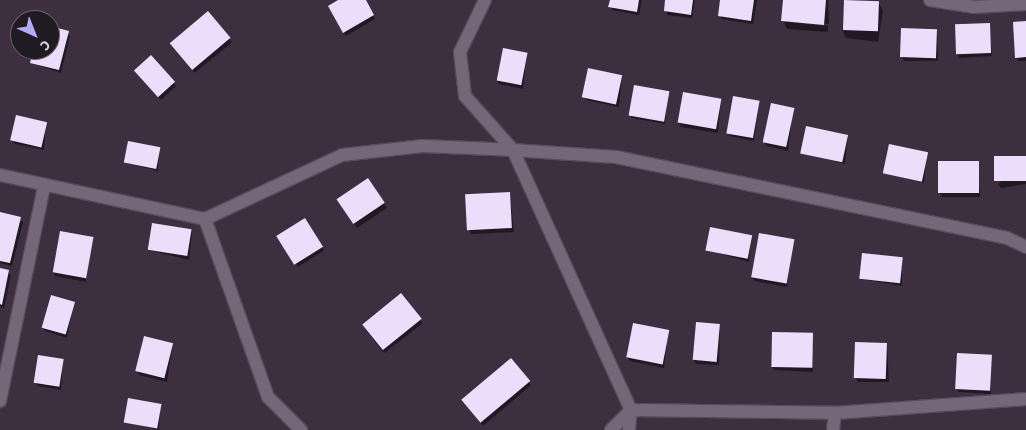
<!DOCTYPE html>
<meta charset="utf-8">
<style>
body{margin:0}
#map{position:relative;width:1026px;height:430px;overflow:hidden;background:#3d2f40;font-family:"Source Sans 3",sans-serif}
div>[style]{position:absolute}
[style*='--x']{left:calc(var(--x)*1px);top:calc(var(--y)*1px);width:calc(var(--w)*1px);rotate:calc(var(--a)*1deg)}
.shadow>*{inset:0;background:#0007;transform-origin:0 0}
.building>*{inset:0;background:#ecddfb;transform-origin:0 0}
.roads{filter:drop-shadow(1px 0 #574b5a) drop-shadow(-1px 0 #574b5a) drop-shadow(0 1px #574b5a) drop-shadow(0 -1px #574b5a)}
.street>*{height:12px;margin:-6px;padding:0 6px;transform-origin:6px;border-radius:6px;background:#76667a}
span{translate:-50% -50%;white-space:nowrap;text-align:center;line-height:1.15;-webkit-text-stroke:5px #201a22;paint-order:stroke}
.north{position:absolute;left:10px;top:10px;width:50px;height:50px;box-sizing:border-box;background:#201a22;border:1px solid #6a636c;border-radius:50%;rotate:136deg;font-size:14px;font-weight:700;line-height:20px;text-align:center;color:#dad1dc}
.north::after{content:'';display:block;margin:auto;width:18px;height:22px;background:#b5acf8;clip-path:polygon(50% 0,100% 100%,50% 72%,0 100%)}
</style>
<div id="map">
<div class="shadow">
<i style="clip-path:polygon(341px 0,365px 0,375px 19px,346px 36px,330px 6px)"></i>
<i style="clip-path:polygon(611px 0,642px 0,639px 15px,612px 10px)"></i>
<i style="clip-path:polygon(666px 0,695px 0,692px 18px,667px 15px)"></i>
<i style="clip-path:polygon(721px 0,757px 0,753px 24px,721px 19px)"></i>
<i style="clip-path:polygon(784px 0,828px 0,829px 24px,786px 22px,828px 26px,828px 32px,787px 29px,783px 20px)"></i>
<i style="clip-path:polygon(846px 0,878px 2px,883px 10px,878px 42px,846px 38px,842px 30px)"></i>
<i style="left:208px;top:13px;width:38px;height:48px;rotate:51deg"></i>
<i style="clip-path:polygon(1026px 23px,1026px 61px,1018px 61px,1016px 57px)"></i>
<i style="clip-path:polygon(989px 24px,992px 56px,959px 58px,957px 54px)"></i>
<i style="clip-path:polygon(50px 27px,70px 36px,61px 73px,31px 63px,34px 50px,50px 50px)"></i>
<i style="clip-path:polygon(937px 30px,938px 61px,904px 61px,902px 57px)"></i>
<i style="clip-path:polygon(527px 54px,523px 89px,499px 84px,497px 80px)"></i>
<i style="clip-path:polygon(137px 74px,174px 83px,176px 86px,161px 100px)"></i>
<i style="clip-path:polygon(622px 76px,619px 107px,586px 100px,583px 96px)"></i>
<i style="clip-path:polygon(668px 92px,665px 124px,632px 118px,630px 114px)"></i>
<i style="clip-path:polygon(721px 100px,718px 133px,681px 127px,679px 123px)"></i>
<i style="clip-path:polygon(759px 102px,754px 141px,730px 136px,727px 132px)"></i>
<i style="clip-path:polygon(793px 109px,788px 151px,767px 146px,764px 142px)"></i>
<i style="clip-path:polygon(46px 123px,44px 150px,15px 144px,12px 140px)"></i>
<i style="clip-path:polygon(848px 136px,845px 164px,802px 152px)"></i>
<i style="clip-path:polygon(159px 148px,158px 171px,126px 163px)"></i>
<i style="clip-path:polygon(927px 153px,924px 183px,885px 172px)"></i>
<i style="clip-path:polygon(1026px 158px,1026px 184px,1001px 188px,998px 184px)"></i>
<i style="clip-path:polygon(978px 162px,980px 197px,942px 197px,940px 193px)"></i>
<i style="clip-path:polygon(368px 180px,387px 208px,357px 228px,340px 204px)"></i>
<i style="clip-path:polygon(510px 194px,514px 232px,471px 234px,469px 230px)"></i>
<i style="clip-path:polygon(0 213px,23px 222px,12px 266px,0 263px)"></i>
<i style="left:305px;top:220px;width:36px;height:31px;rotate:58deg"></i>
<i style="clip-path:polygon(192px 231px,189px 260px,148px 250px)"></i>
<i style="clip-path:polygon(751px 236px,749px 262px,707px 250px)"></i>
<i style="clip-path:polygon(92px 239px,86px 282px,55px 276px,53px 272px)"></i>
<i style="clip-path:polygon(793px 241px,787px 287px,754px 281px,752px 277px)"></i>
<i style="clip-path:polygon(902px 258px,902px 286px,861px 279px)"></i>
<i style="clip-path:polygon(0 269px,11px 275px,4px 308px,0 307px)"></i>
<i style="left:400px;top:294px;width:37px;height:49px;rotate:52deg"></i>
<i style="clip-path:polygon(74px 303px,67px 338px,45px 331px,42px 327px)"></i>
<i style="clip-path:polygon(720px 325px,719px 365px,696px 364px,694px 360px)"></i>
<i style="clip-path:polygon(668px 331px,664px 368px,630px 361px,627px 357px)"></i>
<i style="clip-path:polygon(812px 335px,813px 372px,774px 370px,772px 366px)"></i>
<i style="clip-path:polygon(173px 344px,167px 382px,139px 375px,137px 371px)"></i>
<i style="clip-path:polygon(887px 344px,889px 382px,858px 382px,856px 378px)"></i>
<i style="clip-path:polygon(991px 356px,991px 394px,959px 392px,957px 389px)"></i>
<i style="clip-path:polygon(63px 360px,61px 390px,38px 386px,35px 382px)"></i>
<i style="clip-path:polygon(529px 382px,531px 385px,483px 426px,462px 401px)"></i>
<i style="clip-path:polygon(160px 406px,159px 430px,125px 422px)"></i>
</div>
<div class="building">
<i style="clip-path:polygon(338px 0,366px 0,374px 15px,343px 33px,328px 6px)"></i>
<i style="clip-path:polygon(610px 0,639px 0,637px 12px,608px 7px)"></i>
<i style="clip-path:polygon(665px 0,693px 0,691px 15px,664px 11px)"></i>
<i style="clip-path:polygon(720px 0,754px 0,751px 21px,718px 16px)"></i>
<i style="clip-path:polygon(783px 0,826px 0,824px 25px,781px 21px)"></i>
<i style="left:844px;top:0;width:35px;height:30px;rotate:2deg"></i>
<i style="left:208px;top:11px;width:35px;height:50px;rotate:50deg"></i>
<i style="clip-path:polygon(1026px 21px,1026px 57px,1015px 58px,1013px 22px)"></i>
<i style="left:990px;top:23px;width:30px;height:35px;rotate:88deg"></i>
<i style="clip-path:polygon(50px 26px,69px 31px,59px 70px,30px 63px,33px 50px,50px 50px)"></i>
<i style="left:901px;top:28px;width:36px;height:29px;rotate:2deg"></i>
<i style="left:503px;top:48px;width:25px;height:33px;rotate:11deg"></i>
<i style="left:151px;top:55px;width:36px;height:23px;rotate:48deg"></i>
<i style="left:588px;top:68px;width:35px;height:30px;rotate:12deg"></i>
<i style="left:634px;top:85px;width:36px;height:31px;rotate:10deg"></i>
<i style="left:683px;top:92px;width:39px;height:31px;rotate:10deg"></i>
<i style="left:733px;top:96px;width:27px;height:38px;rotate:10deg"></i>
<i style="left:771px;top:103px;width:24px;height:40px;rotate:12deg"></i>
<i style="left:16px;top:115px;width:32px;height:26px;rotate:13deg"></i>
<i style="left:806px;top:126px;width:43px;height:28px;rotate:12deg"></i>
<i style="left:128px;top:141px;width:33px;height:22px;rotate:11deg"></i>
<i style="left:889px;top:144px;width:40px;height:30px;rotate:12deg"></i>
<i style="left:1026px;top:156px;width:25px;height:32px;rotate:90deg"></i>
<i style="left:938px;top:161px;width:41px;height:32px"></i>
<i style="left:368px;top:178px;width:30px;height:38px;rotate:56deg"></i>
<i style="left:510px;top:192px;width:36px;height:45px;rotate:87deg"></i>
<i style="clip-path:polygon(0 212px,21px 217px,10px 263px,0 261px)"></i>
<i style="left:305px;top:218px;width:34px;height:34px;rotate:58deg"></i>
<i style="left:152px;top:223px;width:40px;height:27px;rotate:9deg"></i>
<i style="left:710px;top:227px;width:43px;height:24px;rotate:11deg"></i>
<i style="left:60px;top:231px;width:34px;height:42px;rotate:10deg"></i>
<i style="left:759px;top:233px;width:36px;height:45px;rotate:10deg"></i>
<i style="left:862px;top:253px;width:41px;height:26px;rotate:6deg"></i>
<i style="clip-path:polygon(0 268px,9px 270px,2px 305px,0 304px)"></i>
<i style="left:401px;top:293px;width:33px;height:50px;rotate:51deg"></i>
<i style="left:51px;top:295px;width:25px;height:34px;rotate:16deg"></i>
<i style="left:696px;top:322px;width:24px;height:38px;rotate:5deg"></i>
<i style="left:633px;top:323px;width:37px;height:35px;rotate:11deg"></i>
<i style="left:772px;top:332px;width:41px;height:35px;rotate:1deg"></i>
<i style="left:144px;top:336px;width:30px;height:36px;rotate:14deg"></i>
<i style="left:855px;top:342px;width:32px;height:36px;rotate:2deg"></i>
<i style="left:957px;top:353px;width:35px;height:36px;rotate:3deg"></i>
<i style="left:38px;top:355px;width:26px;height:28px;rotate:9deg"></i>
<i style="left:511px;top:358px;width:30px;height:65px;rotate:50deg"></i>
<i style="left:128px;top:398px;width:34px;height:25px;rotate:10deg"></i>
</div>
<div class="roads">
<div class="street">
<i style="--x:485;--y:0;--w:58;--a:115.7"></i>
<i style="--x:460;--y:52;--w:44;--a:83.5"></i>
<i style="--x:465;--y:96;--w:72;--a:48.4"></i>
<i style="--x:513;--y:150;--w:286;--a:65.6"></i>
<i style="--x:631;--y:410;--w:20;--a:96"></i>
<i style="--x:930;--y:0;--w:45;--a:9"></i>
<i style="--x:974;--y:7;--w:52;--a:-3.3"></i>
<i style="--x:0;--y:175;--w:210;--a:12.1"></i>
<i style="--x:205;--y:219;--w:151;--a:-25"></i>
<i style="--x:342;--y:155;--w:81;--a:-6.4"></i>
<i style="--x:422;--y:146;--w:91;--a:2.5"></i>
<i style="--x:513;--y:150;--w:103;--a:3.9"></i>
<i style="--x:616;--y:157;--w:399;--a:11.7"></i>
<i style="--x:1007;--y:238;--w:21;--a:25"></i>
<i style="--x:205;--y:219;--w:189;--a:70.5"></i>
<i style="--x:268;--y:397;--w:47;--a:45"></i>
<i style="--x:0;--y:401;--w:218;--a:-78.4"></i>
<i style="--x:611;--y:430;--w:28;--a:-45"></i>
<i style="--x:631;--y:410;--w:204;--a:0.8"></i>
<i style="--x:835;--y:413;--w:192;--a:-4.2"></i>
<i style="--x:833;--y:430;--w:17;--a:-83"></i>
</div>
</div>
<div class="north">С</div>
</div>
